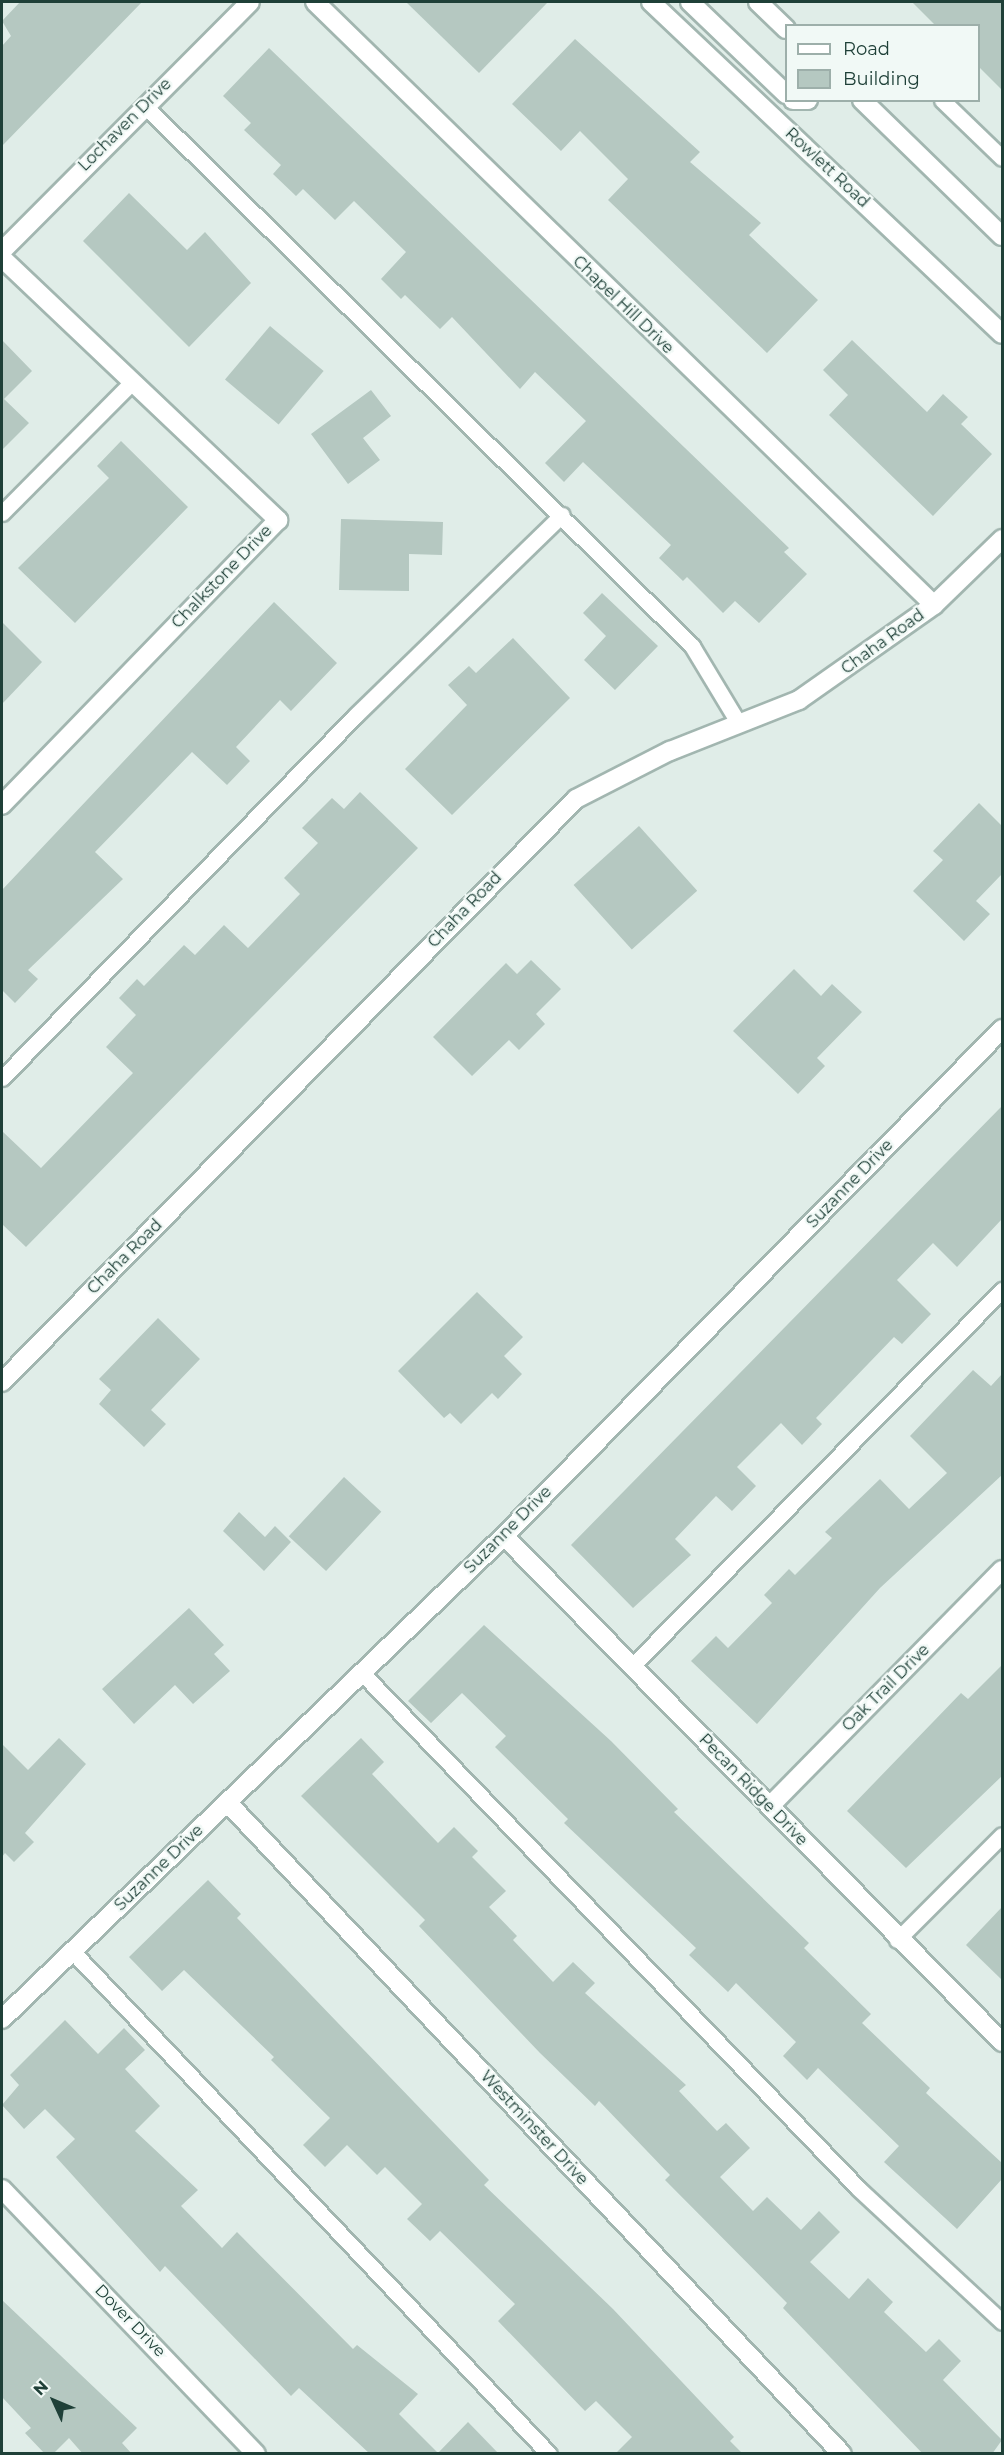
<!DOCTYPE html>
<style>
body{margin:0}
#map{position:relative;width:1004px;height:2455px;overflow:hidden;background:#e0ede8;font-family:Montserrat,sans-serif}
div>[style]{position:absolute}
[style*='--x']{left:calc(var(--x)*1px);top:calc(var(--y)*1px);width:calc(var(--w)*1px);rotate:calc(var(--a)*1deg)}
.building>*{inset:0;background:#b5c8c1;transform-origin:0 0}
.roads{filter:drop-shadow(2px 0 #a2b6b0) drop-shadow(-2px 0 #a2b6b0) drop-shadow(0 2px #a2b6b0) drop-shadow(0 -2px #a2b6b0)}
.lane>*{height:15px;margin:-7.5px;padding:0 7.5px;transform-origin:7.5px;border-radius:7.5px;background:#fff}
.street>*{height:18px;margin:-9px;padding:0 9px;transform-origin:9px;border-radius:9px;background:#fff}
.secondary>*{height:18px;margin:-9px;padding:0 9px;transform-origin:9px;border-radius:9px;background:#fff}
span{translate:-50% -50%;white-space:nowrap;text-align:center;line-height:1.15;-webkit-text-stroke:4.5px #f1f9f6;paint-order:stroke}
.street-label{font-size:16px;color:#1f4038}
.frame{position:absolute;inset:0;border:3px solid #1f4038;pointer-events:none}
.legend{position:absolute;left:785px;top:24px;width:195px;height:78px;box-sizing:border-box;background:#f1f9f6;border:2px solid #9dafaa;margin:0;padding:8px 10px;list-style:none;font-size:18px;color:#1f4038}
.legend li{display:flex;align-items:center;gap:12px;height:30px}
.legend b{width:30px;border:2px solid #9dafaa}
.north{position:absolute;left:24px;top:2371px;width:60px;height:60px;-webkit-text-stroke:4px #f1f9f6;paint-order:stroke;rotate:314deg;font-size:16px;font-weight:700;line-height:24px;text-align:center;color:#1f4038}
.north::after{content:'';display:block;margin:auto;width:21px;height:27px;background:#1f4038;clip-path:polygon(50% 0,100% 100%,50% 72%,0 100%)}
</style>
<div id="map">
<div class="building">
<i style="clip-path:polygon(20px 2px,142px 2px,2px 146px,2px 46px,11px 36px,2px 21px)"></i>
<i style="clip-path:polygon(406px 2px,548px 2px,479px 73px)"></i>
<i style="clip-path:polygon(912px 2px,1002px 2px,1002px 90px,978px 66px,978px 26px,936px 26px)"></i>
<i style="clip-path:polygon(575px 39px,700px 152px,690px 162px,761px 223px,749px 235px,818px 300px,767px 353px,608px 200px,628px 179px,580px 131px,561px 151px,512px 104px)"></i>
<i style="clip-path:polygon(269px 48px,789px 548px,784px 552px,807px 574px,759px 623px,735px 601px,723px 613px,687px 577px,683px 581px,659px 558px,671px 545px,583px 462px,564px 482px,545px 463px,586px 421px,535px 372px,520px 389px,452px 317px,440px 329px,405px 295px,401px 299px,381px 279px,406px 252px,354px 201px,335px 220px,303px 189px,296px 196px,273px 174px,281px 165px,244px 130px,251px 123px,223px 96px)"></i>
<i style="clip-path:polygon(129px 193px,187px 250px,205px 232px,251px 283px,189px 347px,83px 241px)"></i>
<i style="left:270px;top:326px;width:70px;height:70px;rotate:40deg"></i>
<i style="clip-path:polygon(2px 340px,32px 371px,4px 399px,29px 423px,2px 450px)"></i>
<i style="clip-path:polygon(852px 340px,927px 412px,943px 394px,968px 417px,961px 424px,992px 454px,933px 516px,829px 415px,848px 395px,823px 370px)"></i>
<i style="clip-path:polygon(371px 390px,391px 416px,363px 438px,380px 460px,348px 484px,311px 434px)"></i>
<i style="clip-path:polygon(121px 441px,188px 507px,75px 623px,18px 568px,109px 478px,97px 466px)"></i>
<i style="clip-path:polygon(341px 519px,443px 522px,442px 555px,409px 554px,409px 591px,339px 590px)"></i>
<i style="clip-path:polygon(602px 593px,658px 646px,615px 690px,584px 660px,606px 636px,583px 613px)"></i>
<i style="clip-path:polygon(274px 602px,337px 663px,291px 711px,280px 700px,236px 747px,250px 761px,227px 785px,192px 752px,95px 852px,123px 879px,28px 970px,38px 979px,15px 1003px,2px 990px,2px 890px)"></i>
<i style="clip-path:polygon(2px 622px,42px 662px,2px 704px)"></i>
<i style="clip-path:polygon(513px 638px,570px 698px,452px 815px,405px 769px,467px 705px,448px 685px,469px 666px,476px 673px)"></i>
<i style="clip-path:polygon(360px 792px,418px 848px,26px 1247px,2px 1224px,2px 1131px,41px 1168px,133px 1073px,106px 1047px,136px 1015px,119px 998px,137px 979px,144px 986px,184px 945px,195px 955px,224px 925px,248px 948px,300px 894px,284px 878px,318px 843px,302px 828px,332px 798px,344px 809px)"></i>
<i style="clip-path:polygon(979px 803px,1002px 826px,1002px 874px,976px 901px,990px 914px,964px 941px,913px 891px,943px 860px,933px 851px)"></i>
<i style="left:639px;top:826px;width:87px;height:88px;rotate:48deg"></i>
<i style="clip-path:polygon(531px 960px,561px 989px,536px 1014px,545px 1024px,519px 1050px,509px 1040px,472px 1076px,433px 1037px,506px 963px,517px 974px)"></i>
<i style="clip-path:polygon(794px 969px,821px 996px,832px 984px,862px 1012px,817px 1058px,825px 1066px,798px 1094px,733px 1031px)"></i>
<i style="clip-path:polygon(1002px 1106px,1002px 1219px,957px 1267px,933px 1243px,897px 1280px,931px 1314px,902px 1344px,894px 1337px,816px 1418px,822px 1424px,802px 1445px,781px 1423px,737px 1467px,756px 1486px,732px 1511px,716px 1496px,675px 1539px,691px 1555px,633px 1608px,571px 1545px)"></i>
<i style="clip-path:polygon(477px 1292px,523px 1337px,504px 1356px,522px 1374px,498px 1399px,492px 1393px,461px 1424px,450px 1413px,444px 1418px,398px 1371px)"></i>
<i style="clip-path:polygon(158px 1318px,200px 1359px,151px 1410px,166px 1424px,144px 1447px,99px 1404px,111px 1390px,99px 1379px)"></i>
<i style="clip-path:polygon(973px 1370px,991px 1386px,1002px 1374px,1002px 1475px,880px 1588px,757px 1724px,691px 1661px,716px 1636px,728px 1648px,772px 1603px,764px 1595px,789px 1569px,795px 1575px,832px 1538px,825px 1532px,880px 1479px,909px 1509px,947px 1473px,910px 1436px)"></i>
<i style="left:344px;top:1477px;width:51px;height:81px;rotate:43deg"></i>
<i style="clip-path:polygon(239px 1512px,265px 1537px,275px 1526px,291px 1542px,264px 1571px,223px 1531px)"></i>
<i style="clip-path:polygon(189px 1608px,224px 1645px,214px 1654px,230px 1671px,193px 1704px,175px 1685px,134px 1724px,102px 1689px)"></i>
<i style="clip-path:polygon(484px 1625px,611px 1741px,678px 1809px,674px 1812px,809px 1943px,804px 1948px,871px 2014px,862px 2023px,930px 2088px,926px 2093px,1002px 2163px,1002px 2179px,957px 2229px,884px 2162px,899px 2146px,818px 2068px,807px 2080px,783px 2056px,796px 2042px,736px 1983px,728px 1992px,689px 1955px,696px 1948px,564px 1823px,568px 1819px,495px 1747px,506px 1736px,462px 1693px,431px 1723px,408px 1701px)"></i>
<i style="clip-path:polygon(1002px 1665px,1002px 1776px,906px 1868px,847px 1811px,961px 1693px,968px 1699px)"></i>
<i style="clip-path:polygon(59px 1738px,86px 1764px,25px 1833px,34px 1842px,14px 1862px,5px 1853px,2px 1857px,2px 1744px,28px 1770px)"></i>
<i style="clip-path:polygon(361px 1738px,384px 1762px,372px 1774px,438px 1843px,454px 1827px,478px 1851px,472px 1857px,506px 1891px,489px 1907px,517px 1936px,513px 1940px,553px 1982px,573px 1962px,595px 1983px,585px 1993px,686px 2085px,679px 2091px,717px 2131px,726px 2123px,750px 2148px,720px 2177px,753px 2211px,767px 2197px,801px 2230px,819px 2211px,840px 2232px,810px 2262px,849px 2299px,868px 2278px,893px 2302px,884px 2312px,926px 2352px,939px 2339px,961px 2361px,943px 2380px,1002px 2440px,992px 2454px,923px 2454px,783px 2308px,787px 2303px,665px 2180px,670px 2175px,599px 2101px,595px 2106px,540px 2053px,419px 1926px,425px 1920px,301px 1796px)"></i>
<i style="clip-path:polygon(208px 1880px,241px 1914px,237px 1918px,489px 2180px,484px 2185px,613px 2309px,734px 2437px,730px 2441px,743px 2454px,615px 2454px,632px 2437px,596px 2401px,585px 2411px,498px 2321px,515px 2304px,440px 2231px,430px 2241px,407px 2219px,422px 2204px,385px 2167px,377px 2175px,347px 2145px,325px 2167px,303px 2145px,330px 2118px,271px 2060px,274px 2057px,184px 1970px,162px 1991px,129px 1957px)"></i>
<i style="clip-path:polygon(1002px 1907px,1002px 1980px,966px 1945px)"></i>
<i style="clip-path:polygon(65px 2020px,98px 2054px,124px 2028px,145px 2050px,125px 2069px,160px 2106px,135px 2131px,198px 2190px,181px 2206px,222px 2248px,237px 2232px,353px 2349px,357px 2345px,418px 2394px,399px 2414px,438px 2453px,468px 2422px,499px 2454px,370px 2454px,299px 2388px,291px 2396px,165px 2266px,160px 2272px,56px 2157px,75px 2139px,45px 2109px,24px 2129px,2px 2105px,19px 2085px,10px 2075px)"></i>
<i style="clip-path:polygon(2px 2300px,137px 2428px,122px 2443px,132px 2454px,83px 2454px,69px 2438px,53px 2454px,45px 2454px,25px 2433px,31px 2428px,2px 2397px)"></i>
</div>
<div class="roads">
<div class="lane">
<i style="--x:942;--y:100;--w:83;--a:44"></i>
<i style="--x:145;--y:106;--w:769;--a:44.63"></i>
<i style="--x:692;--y:646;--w:91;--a:58.9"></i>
<i style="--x:2;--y:513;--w:185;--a:-45.2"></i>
<i style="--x:2;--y:1078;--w:507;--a:-45.72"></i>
<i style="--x:356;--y:715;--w:287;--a:-44.2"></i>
<i style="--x:632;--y:1666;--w:528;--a:-45.46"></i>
<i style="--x:362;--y:1673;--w:716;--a:46.07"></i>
<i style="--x:859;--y:2189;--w:195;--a:42.9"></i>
<i style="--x:897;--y:1940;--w:148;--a:-45"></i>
<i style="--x:72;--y:1951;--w:693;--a:46.52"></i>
</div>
<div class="street">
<i style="--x:315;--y:2;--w:864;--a:44.25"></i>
<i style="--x:2;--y:251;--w:351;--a:-45.1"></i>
<i style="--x:2;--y:258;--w:381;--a:43.5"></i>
<i style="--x:278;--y:520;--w:397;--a:134.1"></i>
<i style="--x:504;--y:1536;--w:710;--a:45.46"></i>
<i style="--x:227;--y:1802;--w:896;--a:46.67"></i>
<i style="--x:770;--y:1806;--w:331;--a:-45.5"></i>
<i style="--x:2;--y:2019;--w:697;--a:-43.89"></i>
<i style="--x:504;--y:1536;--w:711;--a:-45.51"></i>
<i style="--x:2;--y:2189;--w:367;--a:46.2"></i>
</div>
<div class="secondary">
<i style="--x:651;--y:2;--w:483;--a:43.4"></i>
<i style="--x:690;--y:2;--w:133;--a:43.8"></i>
<i style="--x:758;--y:2;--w:39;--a:44"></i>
<i style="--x:793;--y:100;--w:15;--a:0"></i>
<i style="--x:862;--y:100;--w:195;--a:44.2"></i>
<i style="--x:2;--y:1382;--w:818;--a:-45.45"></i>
<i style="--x:576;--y:799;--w:106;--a:-27.1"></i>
<i style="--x:670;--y:751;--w:139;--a:-21.6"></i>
<i style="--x:799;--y:700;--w:165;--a:-35.1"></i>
<i style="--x:934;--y:605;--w:95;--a:-44.1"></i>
</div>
</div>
<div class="street-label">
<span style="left:125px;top:125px;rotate:-45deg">Lochaven Drive</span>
<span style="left:827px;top:168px;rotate:43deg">Rowlett Road</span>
<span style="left:623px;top:305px;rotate:44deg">Chapel Hill Drive</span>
<span style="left:222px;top:577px;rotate:-46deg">Chalkstone Drive</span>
<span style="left:883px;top:642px;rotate:-36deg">Chaha Road</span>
<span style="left:465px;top:910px;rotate:-46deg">Chaha Road</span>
<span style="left:850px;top:1184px;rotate:-46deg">Suzanne Drive</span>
<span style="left:125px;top:1257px;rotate:-45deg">Chaha Road</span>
<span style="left:508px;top:1530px;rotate:-45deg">Suzanne Drive</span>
<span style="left:886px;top:1688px;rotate:-45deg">Oak Trail Drive</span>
<span style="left:753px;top:1790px;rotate:46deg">Pecan Ridge Drive</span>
<span style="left:159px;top:1868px;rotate:-44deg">Suzanne Drive</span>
<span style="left:534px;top:2128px;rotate:47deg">Westminster Drive</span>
<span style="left:130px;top:2321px;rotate:46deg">Dover Drive</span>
</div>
<div class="frame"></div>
<ul class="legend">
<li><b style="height:8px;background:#fff"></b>Road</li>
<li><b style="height:16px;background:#b5c8c1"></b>Building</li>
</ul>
<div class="north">N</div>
</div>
